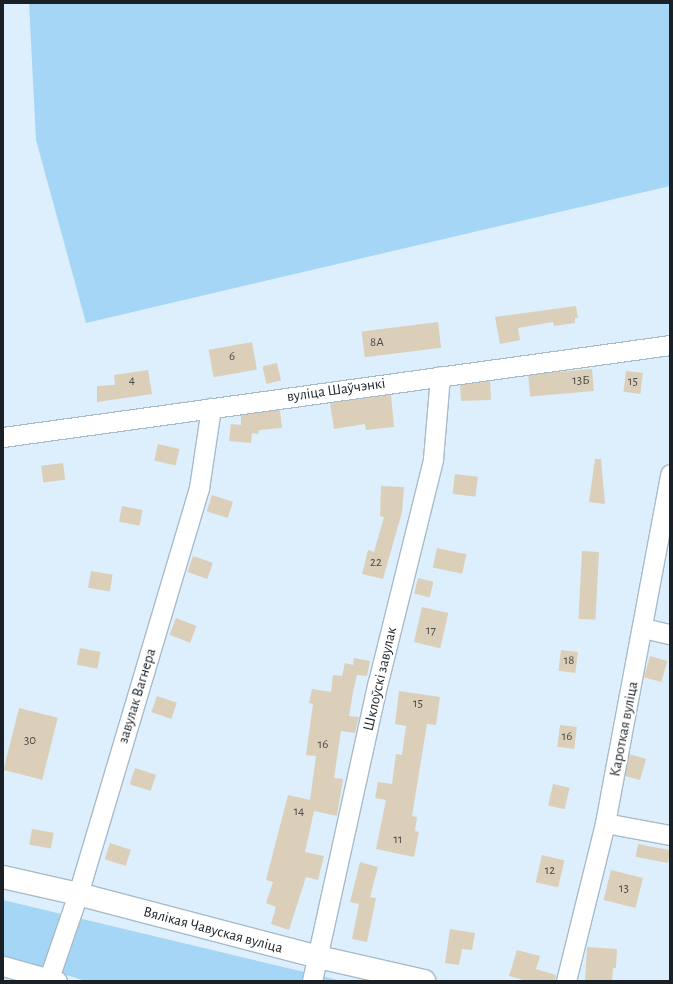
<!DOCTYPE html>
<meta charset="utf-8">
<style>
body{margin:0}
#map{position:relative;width:673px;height:984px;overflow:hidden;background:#ddeffc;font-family:"Alegreya Sans",sans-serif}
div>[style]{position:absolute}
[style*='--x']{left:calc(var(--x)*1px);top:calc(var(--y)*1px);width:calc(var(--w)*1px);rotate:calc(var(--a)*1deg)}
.green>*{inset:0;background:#a6d6f6}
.building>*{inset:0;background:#dbcfb9;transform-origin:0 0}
.roads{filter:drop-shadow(1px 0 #a6bbca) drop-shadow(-1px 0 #a6bbca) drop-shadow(0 1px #a6bbca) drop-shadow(0 -1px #a6bbca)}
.minor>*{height:19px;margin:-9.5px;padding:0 9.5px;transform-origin:9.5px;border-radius:9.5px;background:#fff}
.major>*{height:22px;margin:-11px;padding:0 11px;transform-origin:11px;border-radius:11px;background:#fff}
span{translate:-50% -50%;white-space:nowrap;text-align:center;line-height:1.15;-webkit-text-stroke:4px #fff;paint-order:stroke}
.number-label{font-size:13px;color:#4a4c4c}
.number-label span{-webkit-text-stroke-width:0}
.street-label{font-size:15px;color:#192127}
.frame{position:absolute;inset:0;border:4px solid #192127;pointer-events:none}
</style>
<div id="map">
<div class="green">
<i style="clip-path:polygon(29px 3px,670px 3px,670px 186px,86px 323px,36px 140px)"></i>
<i style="clip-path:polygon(3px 900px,342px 981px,86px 981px,3px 956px)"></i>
</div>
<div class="building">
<i style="clip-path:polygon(576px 306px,578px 318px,575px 318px,575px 323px,554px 326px,553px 322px,518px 328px,520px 340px,500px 344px,495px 317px)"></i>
<i style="left:438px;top:322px;width:26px;height:77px;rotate:83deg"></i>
<i style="left:252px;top:342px;width:28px;height:44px;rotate:80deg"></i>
<i style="left:277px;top:363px;width:18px;height:15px;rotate:77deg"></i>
<i style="left:592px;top:369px;width:22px;height:64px;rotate:85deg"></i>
<i style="clip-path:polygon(148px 370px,152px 394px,97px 402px,97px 386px,115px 385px,114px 375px)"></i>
<i style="left:626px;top:371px;width:17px;height:21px;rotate:7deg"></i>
<i style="clip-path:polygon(490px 381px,491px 400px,461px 401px,460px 385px)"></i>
<i style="clip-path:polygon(391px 395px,394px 427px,366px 430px,365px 424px,334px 429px,330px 403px)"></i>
<i style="clip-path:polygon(280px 410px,282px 428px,259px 430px,258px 434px,252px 433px,251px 443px,229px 441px,231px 424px,241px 425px,241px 415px)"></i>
<i style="left:158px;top:444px;width:22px;height:17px;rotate:13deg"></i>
<i style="clip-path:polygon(595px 459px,601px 459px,605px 504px,589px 502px)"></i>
<i style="left:63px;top:463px;width:17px;height:22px;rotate:83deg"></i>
<i style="left:455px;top:474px;width:23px;height:20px;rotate:7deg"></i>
<i style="clip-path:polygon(381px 486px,404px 487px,402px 512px,383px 579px,362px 574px,368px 550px,374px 552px,384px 517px,380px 516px)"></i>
<i style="left:212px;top:495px;width:22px;height:17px;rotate:18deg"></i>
<i style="left:122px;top:506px;width:21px;height:16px;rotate:11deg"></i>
<i style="left:437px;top:548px;width:30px;height:20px;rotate:12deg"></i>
<i style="left:582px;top:551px;width:17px;height:68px;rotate:3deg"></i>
<i style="left:193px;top:556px;width:21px;height:17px;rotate:19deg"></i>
<i style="left:91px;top:571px;width:22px;height:17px;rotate:10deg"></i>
<i style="left:418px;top:578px;width:16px;height:16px;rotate:14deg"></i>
<i style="left:422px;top:607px;width:27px;height:36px;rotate:13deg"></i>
<i style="left:176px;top:618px;width:22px;height:18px;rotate:21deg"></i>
<i style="left:80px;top:648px;width:21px;height:17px;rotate:11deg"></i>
<i style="left:561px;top:650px;width:17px;height:21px;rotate:7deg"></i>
<i style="left:650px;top:656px;width:18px;height:22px;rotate:16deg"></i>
<i style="clip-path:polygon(354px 658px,370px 661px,367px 676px,357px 675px,353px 692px,349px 716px,359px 717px,355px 733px,341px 731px,334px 778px,343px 779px,337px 816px,314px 811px,305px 852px,324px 856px,318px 880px,306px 877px,289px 930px,271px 924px,276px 907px,266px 903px,273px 882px,266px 880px,288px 795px,310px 800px,316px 756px,306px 755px,313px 704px,309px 703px,312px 689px,331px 692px,333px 675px,342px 676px,345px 663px,353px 665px)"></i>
<i style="clip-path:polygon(399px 691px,440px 697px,436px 725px,427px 724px,412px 816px,417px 817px,415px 831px,419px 832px,414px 857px,376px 849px,386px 800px,375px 798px,378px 782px,392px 784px,396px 754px,402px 755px,406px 726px,395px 724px)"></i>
<i style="left:157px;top:696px;width:21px;height:17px;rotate:19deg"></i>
<i style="left:19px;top:708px;width:40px;height:64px;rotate:14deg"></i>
<i style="left:560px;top:725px;width:17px;height:22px;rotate:7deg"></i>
<i style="clip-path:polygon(629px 754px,646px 759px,640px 780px,625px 776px)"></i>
<i style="left:135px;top:768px;width:22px;height:17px;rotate:18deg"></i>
<i style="left:553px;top:784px;width:17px;height:22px;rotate:13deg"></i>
<i style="left:32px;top:829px;width:22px;height:16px;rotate:10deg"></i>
<i style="left:110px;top:843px;width:22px;height:17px;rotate:18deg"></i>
<i style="left:638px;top:844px;width:33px;height:13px;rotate:11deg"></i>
<i style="left:542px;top:855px;width:23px;height:28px;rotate:13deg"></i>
<i style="clip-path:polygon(360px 862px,378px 867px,370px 897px,376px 898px,367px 942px,352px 939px,359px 904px,350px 902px)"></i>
<i style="left:611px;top:870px;width:33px;height:31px;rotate:14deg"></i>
<i style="clip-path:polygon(450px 929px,475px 933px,472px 950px,462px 949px,459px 965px,445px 963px)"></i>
<i style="clip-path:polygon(587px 947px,617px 949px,616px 968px,613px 968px,612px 981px,585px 981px)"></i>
<i style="clip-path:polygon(517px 950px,540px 956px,536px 969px,556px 975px,555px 981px,527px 981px,509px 976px)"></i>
</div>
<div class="roads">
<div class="minor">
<i style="--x:3;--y:437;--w:673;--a:-7.85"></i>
<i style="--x:643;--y:628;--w:28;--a:13"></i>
<i style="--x:605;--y:823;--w:66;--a:10.5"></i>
<i style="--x:3;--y:966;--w:56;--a:15.5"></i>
<i style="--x:48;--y:981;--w:92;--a:-71"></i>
<i style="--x:78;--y:894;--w:424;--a:-73.4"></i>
<i style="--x:199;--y:488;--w:81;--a:-81.5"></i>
<i style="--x:312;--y:981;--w:306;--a:-77.6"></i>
<i style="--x:378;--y:682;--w:230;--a:-76.1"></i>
<i style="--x:433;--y:459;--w:83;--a:-85.2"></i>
<i style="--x:566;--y:981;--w:163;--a:-76.1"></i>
<i style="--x:605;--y:823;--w:355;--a:-79.4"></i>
</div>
<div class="major">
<i style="--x:3;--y:877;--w:77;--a:12.8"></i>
<i style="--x:78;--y:894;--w:248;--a:14.7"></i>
<i style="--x:318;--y:957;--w:109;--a:12.8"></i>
</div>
</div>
<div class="number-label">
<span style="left:377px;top:343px">8А</span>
<span style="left:232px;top:357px">6</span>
<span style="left:132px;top:381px">4</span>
<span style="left:581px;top:381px">13Б</span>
<span style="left:633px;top:382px">15</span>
<span style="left:376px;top:563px">22</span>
<span style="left:431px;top:631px">17</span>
<span style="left:569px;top:661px">18</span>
<span style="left:418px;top:704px">15</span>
<span style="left:567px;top:737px">16</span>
<span style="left:30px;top:741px">30</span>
<span style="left:323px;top:745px">16</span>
<span style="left:299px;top:812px">14</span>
<span style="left:398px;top:840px">11</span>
<span style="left:550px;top:871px">12</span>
<span style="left:624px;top:889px">13</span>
</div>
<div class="street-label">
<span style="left:336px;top:390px;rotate:-8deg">вуліца Шаўчэнкі</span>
<span style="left:380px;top:679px;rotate:-77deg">Шклоўскі завулак</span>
<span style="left:137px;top:696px;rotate:-73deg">завулак Вагнера</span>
<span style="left:624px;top:729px;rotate:-79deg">Кароткая вуліца</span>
<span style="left:213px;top:930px;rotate:15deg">Вялікая Чавуская вуліца</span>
</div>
<div class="frame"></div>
</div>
